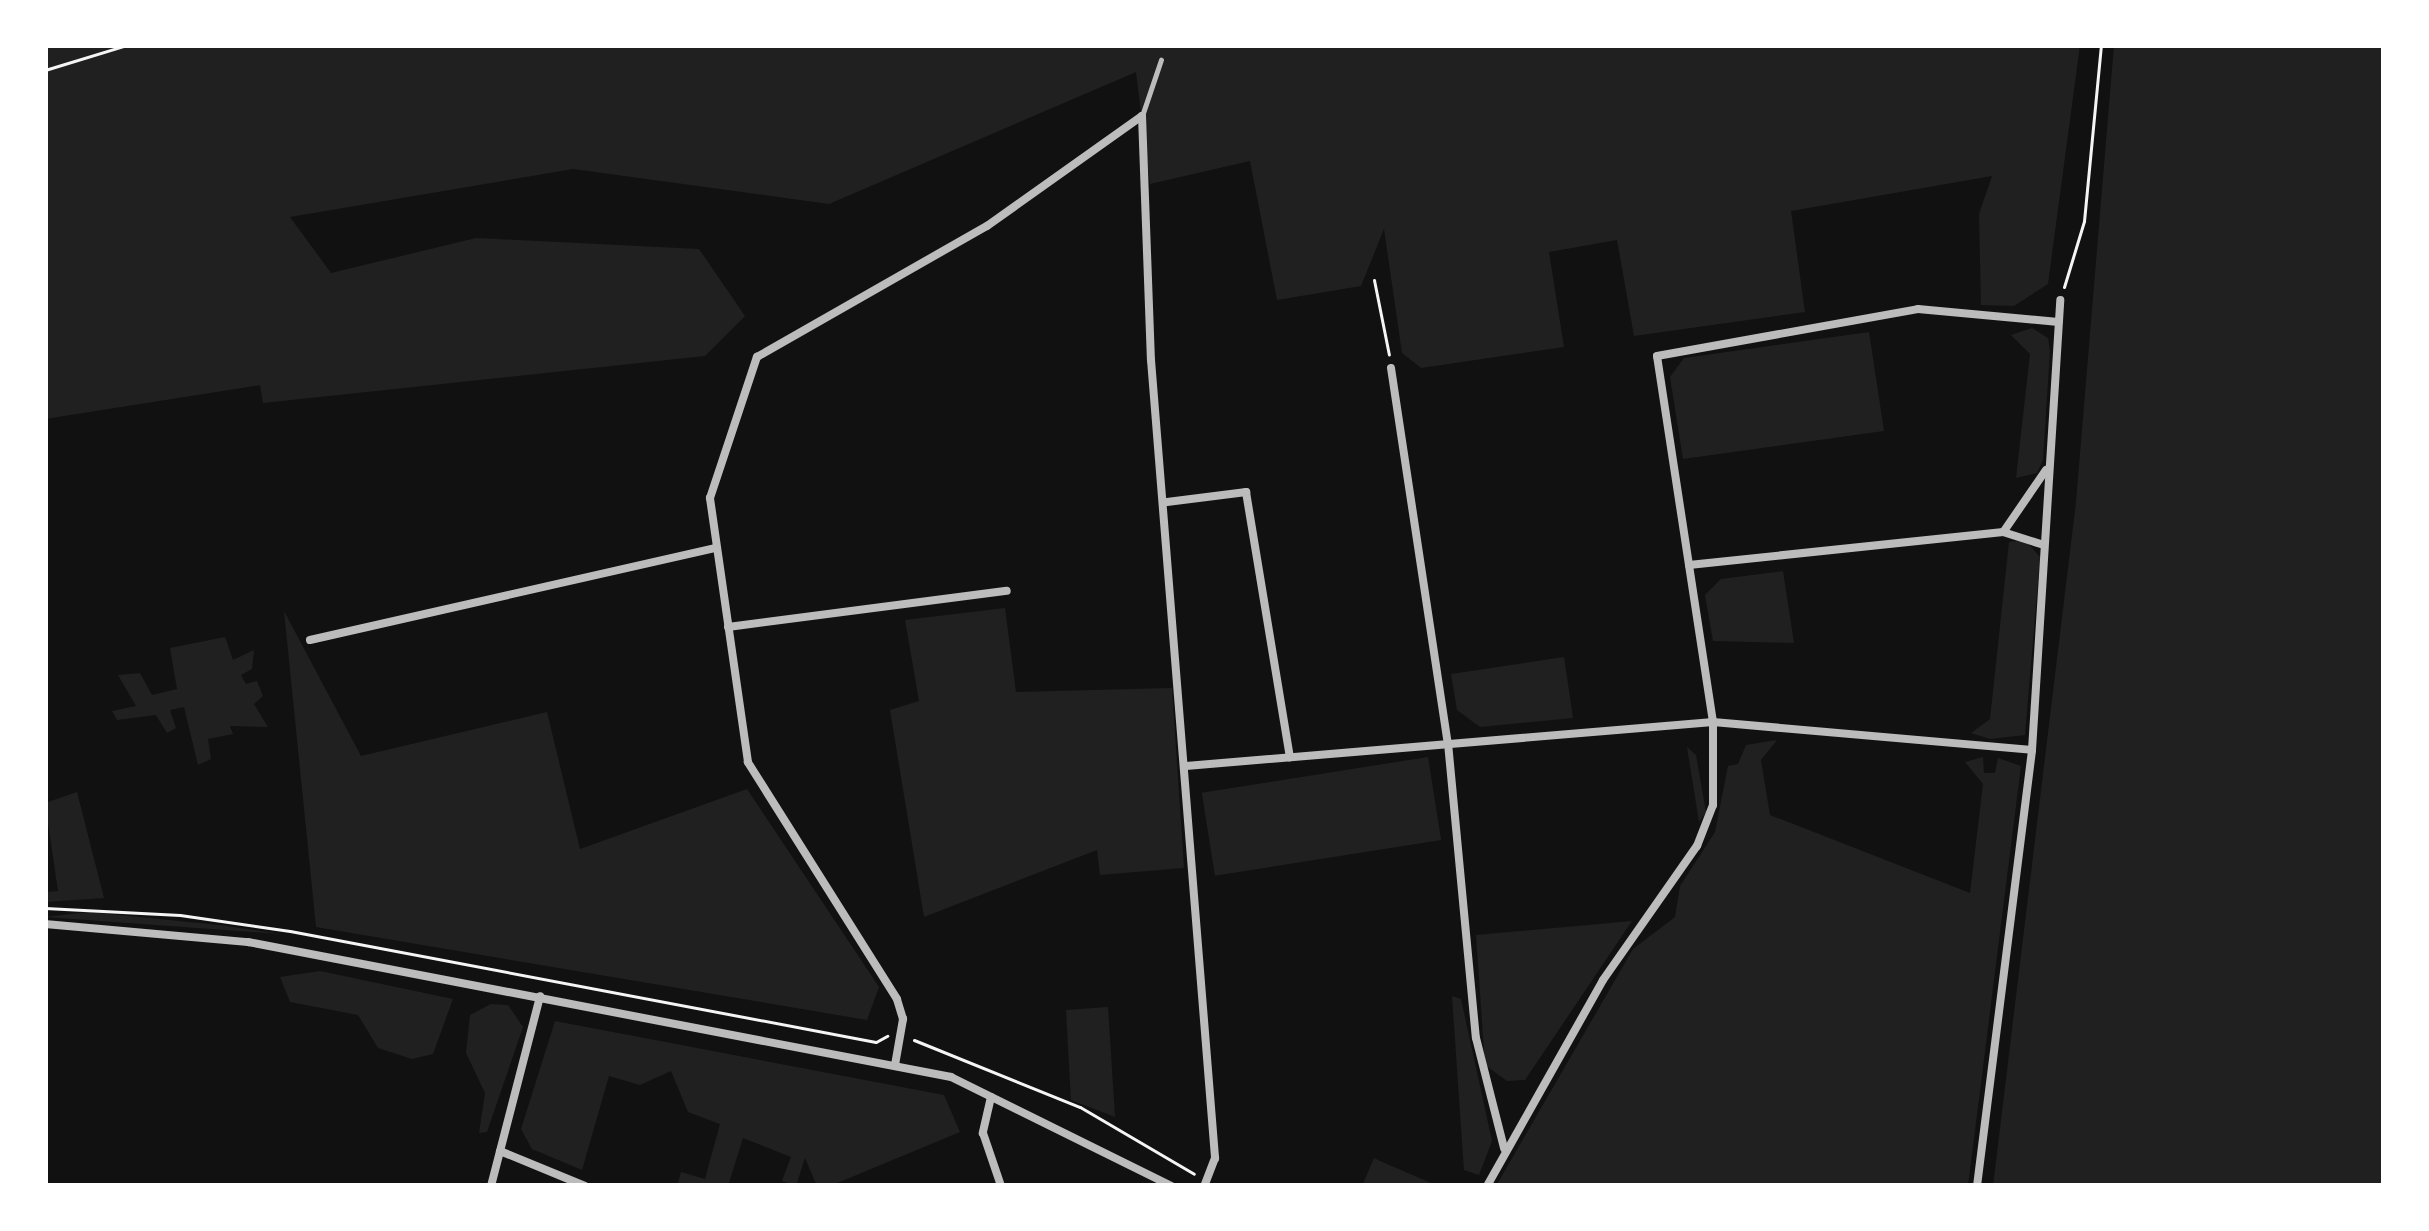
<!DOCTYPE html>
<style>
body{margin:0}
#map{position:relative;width:2429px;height:1231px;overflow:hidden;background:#111;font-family:"Source Serif 4",serif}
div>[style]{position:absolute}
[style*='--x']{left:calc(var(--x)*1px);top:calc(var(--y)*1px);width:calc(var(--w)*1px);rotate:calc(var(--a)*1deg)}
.green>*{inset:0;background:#202020;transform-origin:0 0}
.path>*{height:3px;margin:-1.5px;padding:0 1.5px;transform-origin:1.5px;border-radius:1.5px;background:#f5f5f5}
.service>*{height:4.5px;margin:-2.25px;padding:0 2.25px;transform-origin:2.25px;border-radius:2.25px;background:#bcbcbc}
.minor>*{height:8px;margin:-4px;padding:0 4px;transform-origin:4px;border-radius:4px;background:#bcbcbc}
span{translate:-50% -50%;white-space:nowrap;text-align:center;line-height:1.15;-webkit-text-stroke:9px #fff;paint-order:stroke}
.frame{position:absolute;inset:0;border:48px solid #fff;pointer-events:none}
</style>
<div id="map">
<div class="green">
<i style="clip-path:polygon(45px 45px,2080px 45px,2048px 284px,2014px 306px,1981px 305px,1979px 214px,1992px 176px,1791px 211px,1805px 312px,1634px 336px,1617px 240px,1549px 252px,1564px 347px,1421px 368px,1402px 353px,1384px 229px,1361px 286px,1277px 300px,1250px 161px,1150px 184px,1136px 72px,829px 204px,573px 169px,290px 217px,331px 273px,476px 238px,699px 249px,745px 316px,705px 356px,263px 403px,260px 385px,45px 419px)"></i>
<i style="clip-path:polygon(2114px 45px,2384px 45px,2384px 1186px,1993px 1186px,2076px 502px)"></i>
<i style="clip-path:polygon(2032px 328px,2048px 338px,2050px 351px,2043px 460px,2037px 473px,2016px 478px,2030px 354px,2011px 335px)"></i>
<i style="clip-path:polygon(1869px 332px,1884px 431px,1683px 459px,1670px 377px,1684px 358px)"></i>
<i style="clip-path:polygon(2025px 540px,2040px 557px,2025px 735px,1990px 739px,1971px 733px,1990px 719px,2009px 542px)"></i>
<i style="clip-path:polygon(1783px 571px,1794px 643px,1713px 641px,1705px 595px,1721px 579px)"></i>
<i style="clip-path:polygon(1005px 608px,1016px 692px,1172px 688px,1184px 868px,1100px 875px,1097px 850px,924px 917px,890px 710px,919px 701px,905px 620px)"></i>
<i style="clip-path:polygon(284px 611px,361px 756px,547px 712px,580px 849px,747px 789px,879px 987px,867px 1020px,316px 927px)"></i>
<i style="clip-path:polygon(225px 637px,233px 660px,254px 650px,252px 669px,241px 675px,246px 684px,257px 681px,263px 696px,254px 704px,268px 727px,230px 726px,233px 734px,208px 739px,211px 759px,198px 765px,184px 707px,170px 710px,176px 728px,167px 733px,156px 715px,117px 720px,112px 711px,136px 706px,118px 675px,140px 673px,152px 695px,177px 689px,170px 648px)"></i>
<i style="clip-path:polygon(1564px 657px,1573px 718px,1480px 727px,1457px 710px,1451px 674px)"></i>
<i style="clip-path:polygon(1676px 737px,1696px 755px,1706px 812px,1654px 888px,1699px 822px,1687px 747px)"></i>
<i style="clip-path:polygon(1777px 740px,1761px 760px,1770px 815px,1970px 893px,1983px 784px,1965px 762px,1983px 757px,1984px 773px,1995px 773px,1998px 758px,2021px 766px,1968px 1186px,1496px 1186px,1633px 949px,1675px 917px,1680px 886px,1715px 832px,1728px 766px,1738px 764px,1746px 745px)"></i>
<i style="left:1428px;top:757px;width:84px;height:229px;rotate:81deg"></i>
<i style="clip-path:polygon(77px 792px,104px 898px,45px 902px,45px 892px,58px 891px,45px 803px)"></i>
<i style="clip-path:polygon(89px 912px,219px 925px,281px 934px,45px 917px)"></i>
<i style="clip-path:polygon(1632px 921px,1525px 1080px,1507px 1081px,1485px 1065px,1476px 935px)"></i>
<i style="clip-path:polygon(320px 971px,453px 999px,433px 1054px,412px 1059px,378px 1048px,358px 1015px,290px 1002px,280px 977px)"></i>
<i style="clip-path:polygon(1452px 996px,1461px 999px,1492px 1141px,1479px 1175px,1464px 1170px)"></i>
<i style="clip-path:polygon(491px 1004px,508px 1005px,523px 1027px,487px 1132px,479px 1133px,485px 1093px,466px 1053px,470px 1015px)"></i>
<i style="clip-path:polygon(1108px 1007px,1115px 1117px,1071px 1100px,1066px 1010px)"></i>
<i style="clip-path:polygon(555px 1021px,944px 1095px,960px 1132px,830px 1186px,817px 1186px,805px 1158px,796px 1186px,782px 1181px,791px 1157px,743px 1138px,728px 1186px,677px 1186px,681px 1172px,705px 1179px,720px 1124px,688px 1112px,671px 1071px,640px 1085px,609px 1076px,582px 1170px,532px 1149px,521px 1129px)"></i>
<i style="clip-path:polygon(1374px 1158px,1380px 1161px,1438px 1186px,1362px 1186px)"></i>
</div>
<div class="path">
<i style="--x:45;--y:70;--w:86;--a:-17"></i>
<i style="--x:1374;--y:280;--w:76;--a:78.7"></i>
<i style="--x:2064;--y:287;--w:69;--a:-73.1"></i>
<i style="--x:2084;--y:221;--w:177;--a:-84.5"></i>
<i style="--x:45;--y:908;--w:135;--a:3"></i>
<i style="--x:180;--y:915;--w:111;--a:8.3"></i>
<i style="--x:290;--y:931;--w:596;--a:10.73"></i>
<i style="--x:876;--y:1042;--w:13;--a:-29"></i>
<i style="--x:914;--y:1040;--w:179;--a:22"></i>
<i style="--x:1080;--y:1107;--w:132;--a:30.4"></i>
</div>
<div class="service">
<i style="--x:1142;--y:116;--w:59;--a:-71.3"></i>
</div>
<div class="minor">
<i style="--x:1142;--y:116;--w:244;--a:87.9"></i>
<i style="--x:1151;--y:360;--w:801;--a:85.41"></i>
<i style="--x:1215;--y:1158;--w:30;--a:111"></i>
<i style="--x:1391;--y:368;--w:379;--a:81.4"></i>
<i style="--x:1448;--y:743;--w:296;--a:84.6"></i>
<i style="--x:1476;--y:1038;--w:114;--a:75.7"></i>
<i style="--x:1167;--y:502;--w:80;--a:-7.2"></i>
<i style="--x:1246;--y:492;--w:269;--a:80.6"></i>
<i style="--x:2004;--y:531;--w:74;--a:-55.5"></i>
<i style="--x:1689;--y:565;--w:316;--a:-6"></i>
<i style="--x:2003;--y:532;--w:43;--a:17.6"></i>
<i style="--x:728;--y:627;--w:281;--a:-7.4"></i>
<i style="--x:310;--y:640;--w:415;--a:-12.8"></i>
<i style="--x:1186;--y:766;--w:529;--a:-4.77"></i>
<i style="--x:1713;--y:722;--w:320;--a:5"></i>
<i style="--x:45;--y:924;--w:204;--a:5.1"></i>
<i style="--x:248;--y:942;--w:716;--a:10.87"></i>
<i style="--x:951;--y:1077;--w:246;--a:26.3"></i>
<i style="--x:895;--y:1065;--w:47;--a:-80.1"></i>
<i style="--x:903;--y:1019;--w:21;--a:-107"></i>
<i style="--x:897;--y:999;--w:280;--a:-122.2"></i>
<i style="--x:748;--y:762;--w:267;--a:-98.2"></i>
<i style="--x:710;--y:498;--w:149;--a:-71.6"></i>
<i style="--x:757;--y:357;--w:265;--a:-29.7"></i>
<i style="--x:987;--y:226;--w:190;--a:-35.4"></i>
<i style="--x:991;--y:1097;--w:37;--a:103"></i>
<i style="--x:983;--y:1133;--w:56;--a:71.2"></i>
<i style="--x:500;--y:1151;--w:92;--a:22.4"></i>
<i style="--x:491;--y:1186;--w:196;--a:-75.5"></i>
<i style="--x:1487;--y:1186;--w:236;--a:-60.6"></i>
<i style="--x:1603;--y:980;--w:164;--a:-55"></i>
<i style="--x:1697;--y:846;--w:44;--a:-68.7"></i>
<i style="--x:1713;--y:805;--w:83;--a:-90"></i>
<i style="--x:1713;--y:722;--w:370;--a:-98.7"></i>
<i style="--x:1657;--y:356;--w:265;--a:-10.2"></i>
<i style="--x:1918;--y:309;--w:141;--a:5.3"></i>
<i style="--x:1977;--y:1186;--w:439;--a:-82.8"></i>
<i style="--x:2032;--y:750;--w:451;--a:-86.4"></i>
</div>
<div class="frame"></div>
</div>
